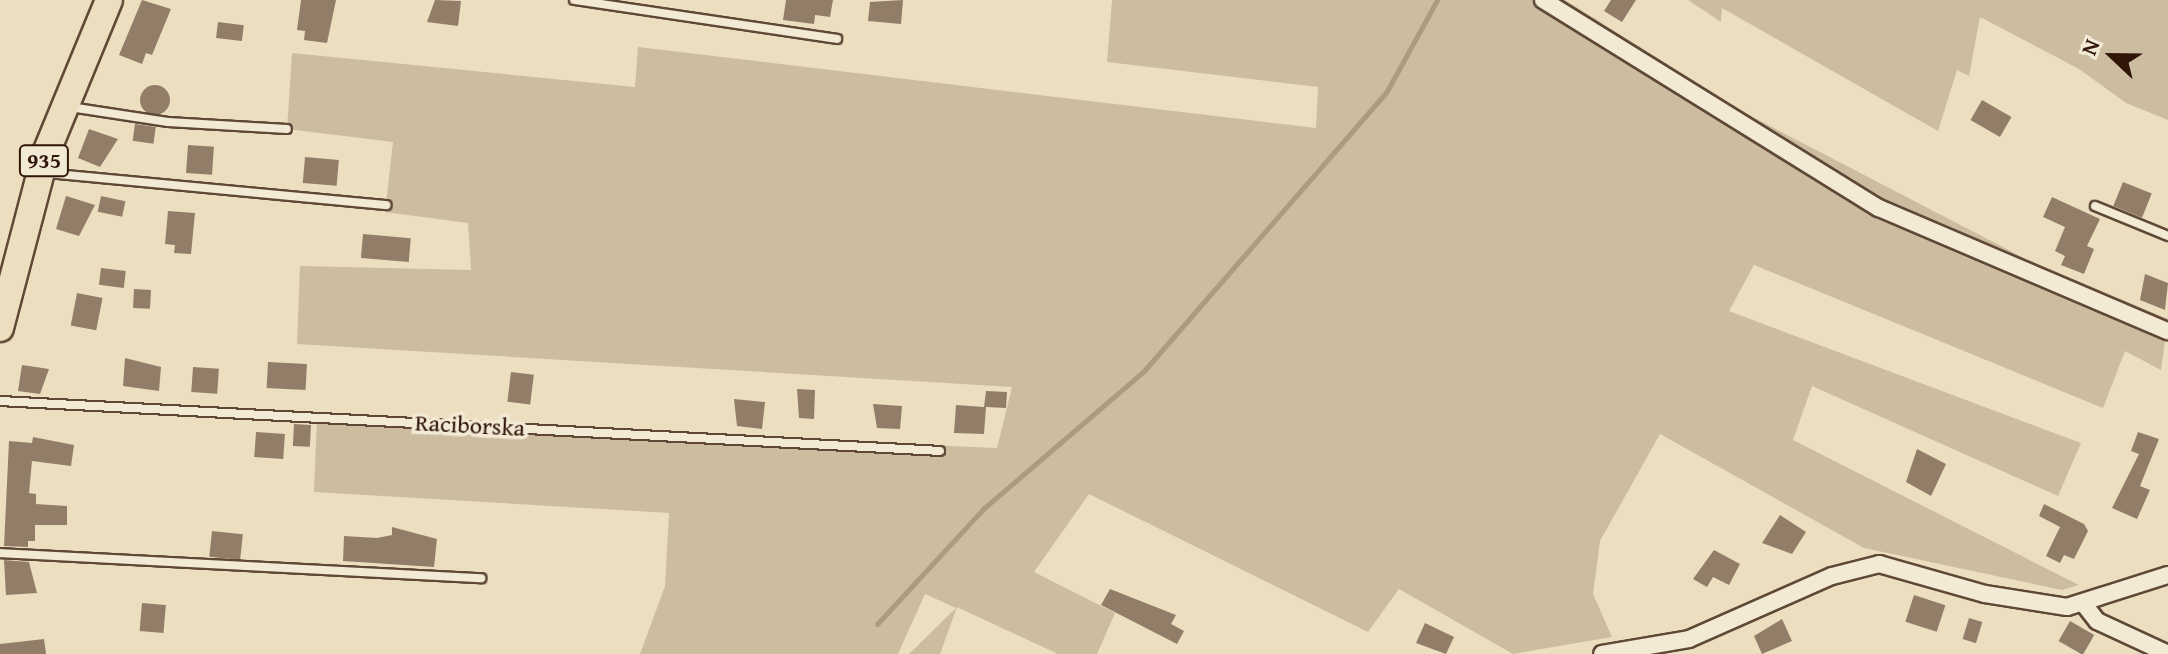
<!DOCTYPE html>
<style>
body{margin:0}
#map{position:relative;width:2168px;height:654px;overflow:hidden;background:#ecdfc0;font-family:"Gentium Book Plus",serif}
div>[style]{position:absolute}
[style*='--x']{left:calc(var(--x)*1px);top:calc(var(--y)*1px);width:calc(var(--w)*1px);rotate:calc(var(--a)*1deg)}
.green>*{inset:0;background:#ccbda1}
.stream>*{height:5px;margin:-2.5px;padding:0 2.5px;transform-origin:2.5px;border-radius:2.5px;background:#ac9a81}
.building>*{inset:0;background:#927e68;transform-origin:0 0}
.round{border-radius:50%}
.roads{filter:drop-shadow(2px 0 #5f4836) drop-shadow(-2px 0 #5f4836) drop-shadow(0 2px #5f4836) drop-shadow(0 -2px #5f4836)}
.lane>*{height:8px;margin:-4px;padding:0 4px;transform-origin:4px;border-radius:4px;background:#f3ead6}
.street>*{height:16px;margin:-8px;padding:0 8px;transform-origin:8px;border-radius:8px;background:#f3ead6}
.primary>*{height:26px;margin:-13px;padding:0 13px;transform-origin:13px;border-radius:13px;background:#ecdfc0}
span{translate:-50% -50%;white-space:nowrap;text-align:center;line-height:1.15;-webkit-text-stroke:7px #f3ead6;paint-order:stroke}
.shield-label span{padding:2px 6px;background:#f3ead6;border:2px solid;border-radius:6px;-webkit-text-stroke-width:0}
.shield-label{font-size:22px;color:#301508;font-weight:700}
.street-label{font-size:24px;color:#301508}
.north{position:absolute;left:2072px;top:16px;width:80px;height:80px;-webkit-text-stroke:6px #f3ead6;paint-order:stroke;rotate:292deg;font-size:22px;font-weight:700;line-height:32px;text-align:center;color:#301508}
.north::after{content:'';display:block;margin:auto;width:28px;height:36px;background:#301508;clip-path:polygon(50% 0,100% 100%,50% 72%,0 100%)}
</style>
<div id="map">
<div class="green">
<i style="clip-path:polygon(1112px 0,1565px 0,1745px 113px,2024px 258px,2168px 319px,2161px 370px,2125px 351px,2103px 408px,1754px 265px,1729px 311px,2081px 443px,2058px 496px,1812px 386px,1793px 440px,2079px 585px,2062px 590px,1864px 548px,1660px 434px,1600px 541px,1593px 594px,1612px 637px,1513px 654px,1399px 589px,1368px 632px,1089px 494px,1034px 572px,1115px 613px,1097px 654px,1058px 654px,957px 607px,940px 654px,909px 654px,956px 608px,925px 594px,898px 654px,640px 654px,665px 586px,669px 513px,314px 492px,317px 418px,997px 448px,1012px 387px,297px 344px,300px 266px,471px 270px,468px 223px,385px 212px,393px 142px,287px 129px,292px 53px,635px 87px,638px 47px,1316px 128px,1318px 87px,1107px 62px)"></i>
<i style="clip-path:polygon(1688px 0,2168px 0,2168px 120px,2126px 103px,2079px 69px,1980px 17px,1969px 76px,1957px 70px,1938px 131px,1722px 8px,1721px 22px)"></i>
</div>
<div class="stream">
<i style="--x:877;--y:624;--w:156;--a:-47.3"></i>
<i style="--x:983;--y:509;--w:211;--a:-40.6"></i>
<i style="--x:1143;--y:372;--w:372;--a:-49"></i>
<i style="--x:1387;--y:91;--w:104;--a:-61.2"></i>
</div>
<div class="building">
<i style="clip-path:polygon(142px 0,171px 9px,152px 55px,146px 53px,142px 64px,119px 55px)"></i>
<i style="clip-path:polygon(301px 0,336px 0,327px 43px,304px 40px,305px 31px,297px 30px)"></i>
<i style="clip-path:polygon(435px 0,461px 1px,458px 26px,427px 22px)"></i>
<i style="clip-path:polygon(786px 0,833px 0,830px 17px,815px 15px,814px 24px,783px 20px)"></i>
<i style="clip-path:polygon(903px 0,901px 24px,868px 21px,870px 2px)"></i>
<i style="clip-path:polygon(1611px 0,1636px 0,1622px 22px,1604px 11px)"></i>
<i style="left:218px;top:22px;width:26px;height:16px;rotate:7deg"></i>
<i class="round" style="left:140px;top:85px;width:30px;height:30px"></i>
<i style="left:1982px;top:100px;width:34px;height:23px;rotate:30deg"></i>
<i style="left:135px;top:124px;width:21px;height:17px;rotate:8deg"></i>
<i style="clip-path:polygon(89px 129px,118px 139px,100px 167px,78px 158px)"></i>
<i style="left:188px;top:145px;width:26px;height:28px;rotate:4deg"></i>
<i style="left:305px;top:157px;width:34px;height:26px;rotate:5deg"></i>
<i style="left:2123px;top:182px;width:31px;height:26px;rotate:22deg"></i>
<i style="clip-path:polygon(66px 196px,95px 205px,79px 236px,56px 229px)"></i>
<i style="left:101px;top:196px;width:25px;height:16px;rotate:12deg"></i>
<i style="clip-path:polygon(2052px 197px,2100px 219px,2087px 246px,2094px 249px,2084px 274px,2061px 265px,2065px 256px,2055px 251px,2065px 227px,2043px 217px)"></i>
<i style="clip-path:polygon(168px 211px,195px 213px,191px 254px,174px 253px,175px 245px,165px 244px)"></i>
<i style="left:363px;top:234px;width:48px;height:24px;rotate:5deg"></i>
<i style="left:101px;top:268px;width:25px;height:17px;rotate:7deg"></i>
<i style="clip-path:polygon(2145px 274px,2168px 283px,2165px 310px,2140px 300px)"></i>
<i style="left:134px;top:289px;width:17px;height:19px;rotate:3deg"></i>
<i style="left:77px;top:293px;width:26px;height:33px;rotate:11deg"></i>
<i style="clip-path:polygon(125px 358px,161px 367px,159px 391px,123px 386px)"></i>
<i style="left:268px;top:362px;width:39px;height:26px;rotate:3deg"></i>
<i style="clip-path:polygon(22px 365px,49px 369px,40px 394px,18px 391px)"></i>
<i style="left:193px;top:367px;width:26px;height:25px;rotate:4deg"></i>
<i style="left:511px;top:372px;width:23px;height:30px;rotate:7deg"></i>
<i style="clip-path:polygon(797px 389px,815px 390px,814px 419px,799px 418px)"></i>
<i style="clip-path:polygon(986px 391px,1007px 392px,1006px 408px,986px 407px,984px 434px,954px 433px,956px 405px,984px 407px)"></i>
<i style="clip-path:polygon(734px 399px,765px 402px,762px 429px,737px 426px)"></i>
<i style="clip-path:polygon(873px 404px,902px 406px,900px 429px,877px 428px)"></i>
<i style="left:294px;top:424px;width:17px;height:22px;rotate:3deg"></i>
<i style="left:256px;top:432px;width:29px;height:25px;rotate:4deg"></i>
<i style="clip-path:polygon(2138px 432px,2159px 439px,2140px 486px,2150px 490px,2137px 519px,2112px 508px,2139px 454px,2131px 451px)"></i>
<i style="clip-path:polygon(33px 437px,74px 445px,71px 466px,32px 461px,29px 493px,36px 494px,36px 504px,67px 506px,67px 525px,35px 525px,35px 541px,28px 541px,28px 547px,4px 546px,9px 441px,32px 443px)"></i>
<i style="clip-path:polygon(1917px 449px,1946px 464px,1931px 496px,1906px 482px)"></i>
<i style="clip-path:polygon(2044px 504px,2084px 524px,2088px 531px,2074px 559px,2064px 555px,2060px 563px,2046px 556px,2060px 527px,2039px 516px)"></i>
<i style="clip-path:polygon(1780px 515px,1806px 532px,1792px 554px,1762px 543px)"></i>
<i style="clip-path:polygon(392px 527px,437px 539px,434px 567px,343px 561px,344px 536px,377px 538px,392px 535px)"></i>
<i style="left:212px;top:531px;width:31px;height:26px;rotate:6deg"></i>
<i style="clip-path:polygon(1714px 550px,1740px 564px,1729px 585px,1713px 577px,1707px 587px,1693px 579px)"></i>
<i style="clip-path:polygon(4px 560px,29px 562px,37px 593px,6px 595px)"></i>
<i style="clip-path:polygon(1110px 589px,1176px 615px,1171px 624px,1184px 631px,1177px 644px,1101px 605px)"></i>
<i style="left:1914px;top:595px;width:33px;height:28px;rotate:18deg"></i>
<i style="left:142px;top:603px;width:24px;height:28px;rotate:5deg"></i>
<i style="left:1969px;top:618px;width:14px;height:22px;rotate:17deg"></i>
<i style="clip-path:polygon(1782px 619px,1792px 641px,1762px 654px,1754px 636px)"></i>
<i style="left:2070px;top:621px;width:28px;height:23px;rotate:30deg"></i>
<i style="clip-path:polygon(1425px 623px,1454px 637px,1446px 654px,1416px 643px)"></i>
<i style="clip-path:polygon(44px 639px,46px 654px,0 654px,0 644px)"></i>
</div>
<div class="roads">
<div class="lane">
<i style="--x:574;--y:0;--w:266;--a:8.4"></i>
<i style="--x:70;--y:107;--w:99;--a:8.7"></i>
<i style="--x:168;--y:122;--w:119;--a:3.4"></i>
<i style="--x:46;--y:173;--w:342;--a:5.4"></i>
<i style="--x:2095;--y:206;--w:79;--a:22.3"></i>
<i style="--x:0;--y:401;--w:941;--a:3.04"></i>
<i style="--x:0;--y:553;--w:482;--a:3"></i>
</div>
<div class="street">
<i style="--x:1543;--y:0;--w:395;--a:31.8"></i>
<i style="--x:1879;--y:208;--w:314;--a:23.1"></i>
<i style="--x:2083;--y:603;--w:23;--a:52"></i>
<i style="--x:2097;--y:621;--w:78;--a:24.9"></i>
<i style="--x:1602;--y:654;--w:88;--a:-9.8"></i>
<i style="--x:1689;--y:639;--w:156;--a:-23.8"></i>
<i style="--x:1832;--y:576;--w:49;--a:-14.3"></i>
<i style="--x:1879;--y:564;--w:110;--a:15.8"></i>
<i style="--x:1985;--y:594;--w:83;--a:9"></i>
<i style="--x:2067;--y:607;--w:106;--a:-17.6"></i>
</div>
<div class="primary">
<i style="--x:0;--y:328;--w:181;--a:-75.3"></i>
<i style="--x:46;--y:153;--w:165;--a:-67.6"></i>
</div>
</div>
<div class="shield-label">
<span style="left:44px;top:161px">935</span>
</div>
<div class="street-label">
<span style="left:470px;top:425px;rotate:3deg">Raciborska</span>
</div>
<div class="north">N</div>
</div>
